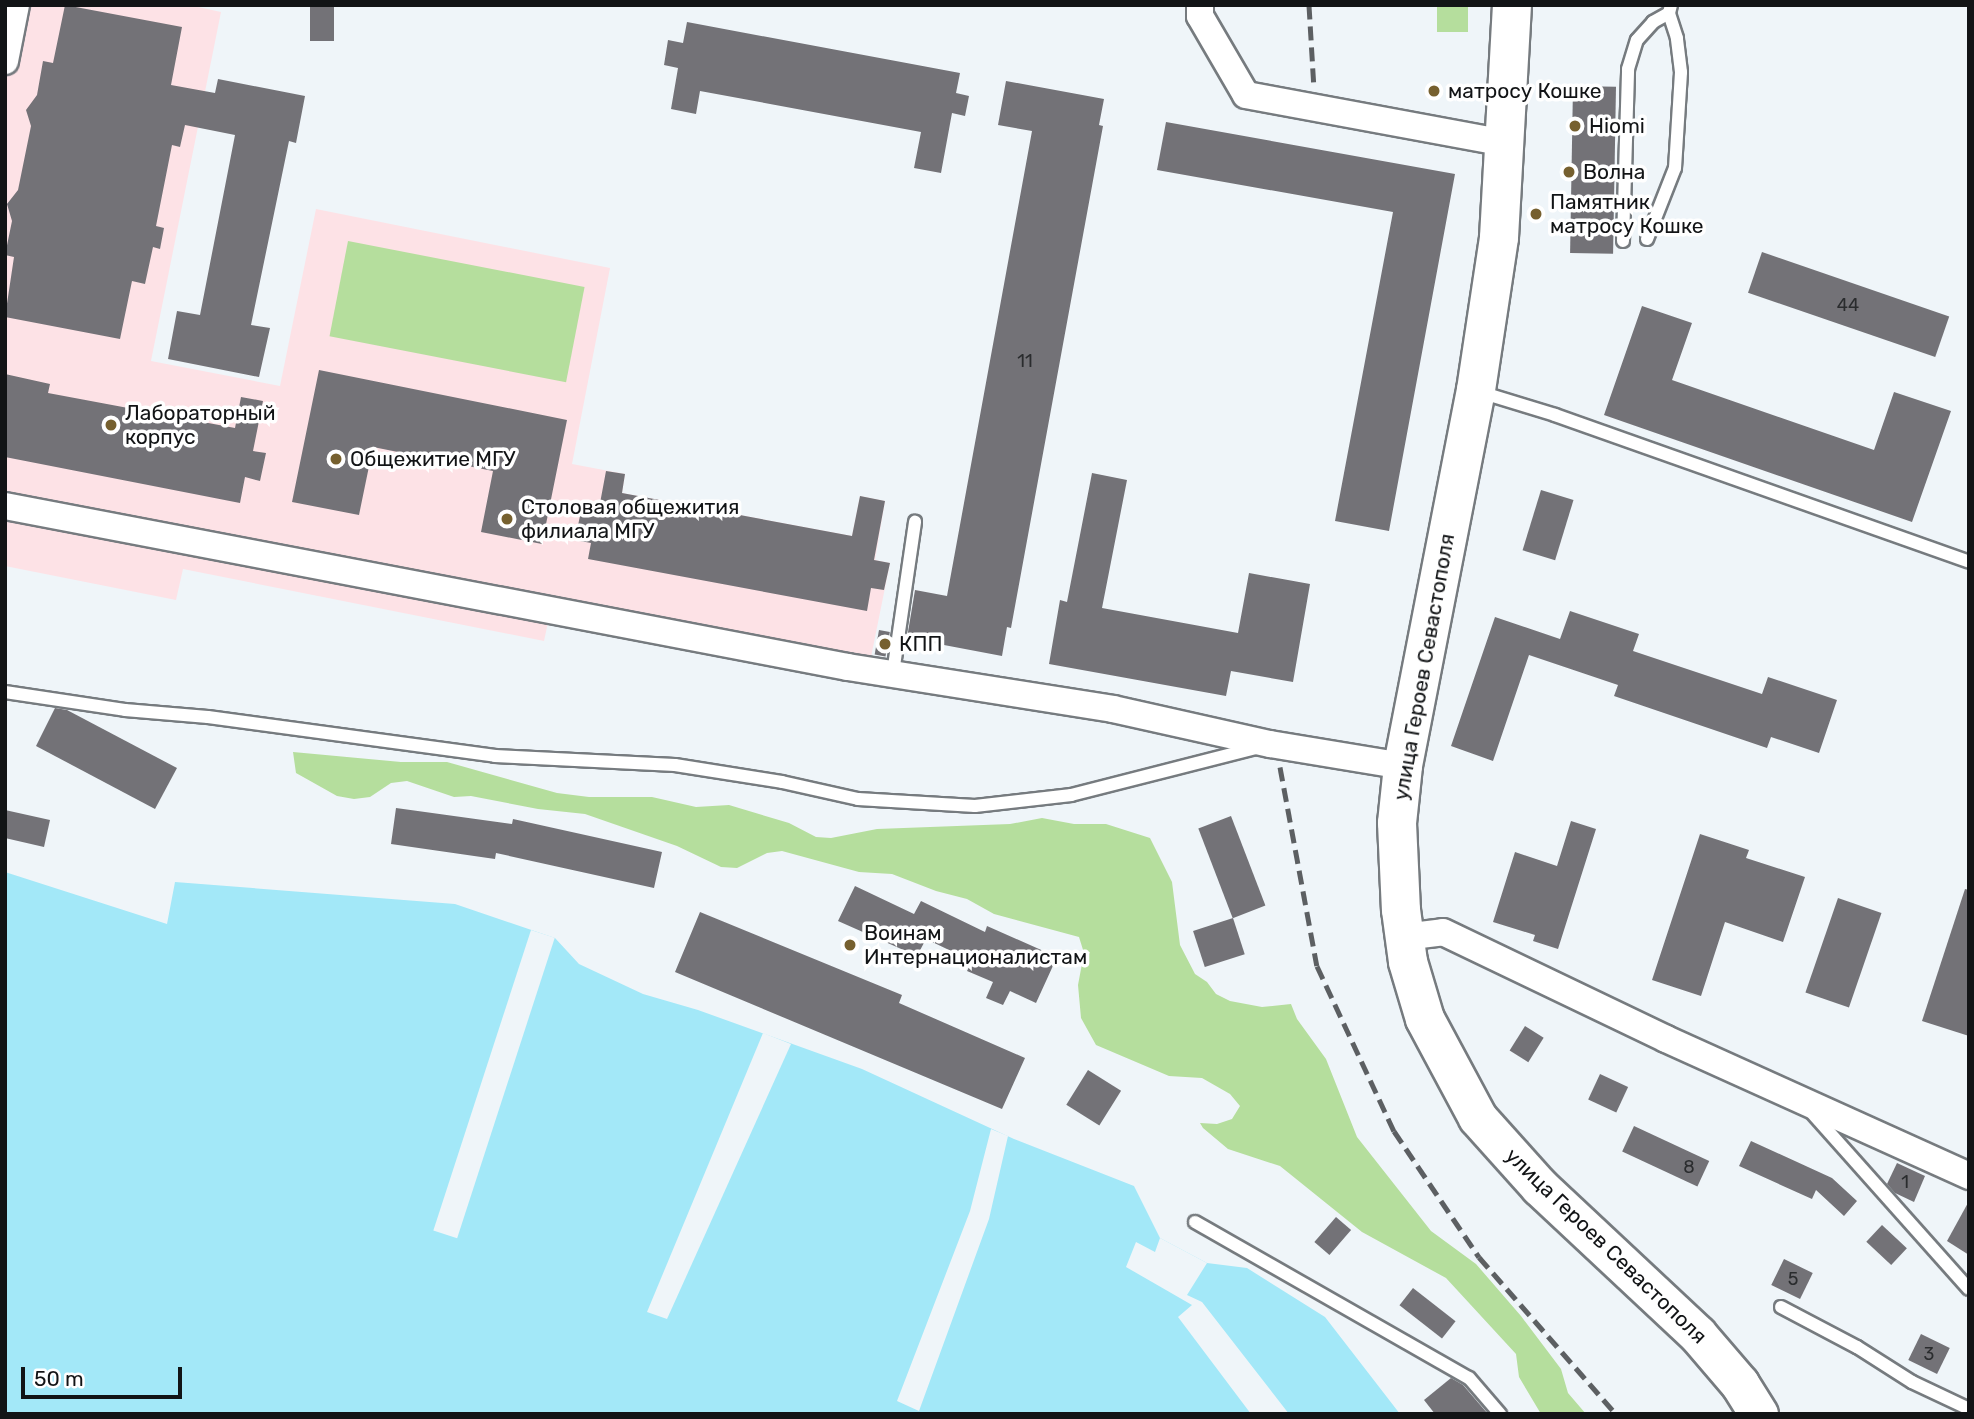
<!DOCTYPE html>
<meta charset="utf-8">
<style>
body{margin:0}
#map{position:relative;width:1974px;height:1419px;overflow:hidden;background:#eff5f9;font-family:Rubik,sans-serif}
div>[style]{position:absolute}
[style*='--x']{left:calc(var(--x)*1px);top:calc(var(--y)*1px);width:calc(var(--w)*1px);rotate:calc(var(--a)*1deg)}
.education>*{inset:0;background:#fde2e6}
.green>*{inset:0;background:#b5de9d;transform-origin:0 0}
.water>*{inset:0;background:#a3e8f8}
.pier>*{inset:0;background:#eff5f9;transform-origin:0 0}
.building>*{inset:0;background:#737277;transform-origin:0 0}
.roads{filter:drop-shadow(2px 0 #767b7f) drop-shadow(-2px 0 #767b7f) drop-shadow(0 2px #767b7f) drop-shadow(0 -2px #767b7f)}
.service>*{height:12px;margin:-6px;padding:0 6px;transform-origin:6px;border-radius:6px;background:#fff}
.minor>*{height:26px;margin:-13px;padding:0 13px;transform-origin:13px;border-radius:13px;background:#fff}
.primary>*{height:38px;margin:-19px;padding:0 19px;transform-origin:19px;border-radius:19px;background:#fff}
.rail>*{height:5px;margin-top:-2.5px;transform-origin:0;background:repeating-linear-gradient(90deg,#5c5f62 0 14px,transparent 0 21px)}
.dots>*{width:19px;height:19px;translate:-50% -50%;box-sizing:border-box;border:4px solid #fff;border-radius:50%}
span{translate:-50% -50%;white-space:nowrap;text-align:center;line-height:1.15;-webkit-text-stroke:7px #fff;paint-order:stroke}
.number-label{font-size:18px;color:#2a2c2e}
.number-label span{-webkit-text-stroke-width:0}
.poi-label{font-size:21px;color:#121416}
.left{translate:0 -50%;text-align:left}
.street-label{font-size:21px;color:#121416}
.frame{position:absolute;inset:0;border:7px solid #121416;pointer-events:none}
.scale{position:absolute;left:21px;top:1367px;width:161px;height:32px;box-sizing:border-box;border:4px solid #121416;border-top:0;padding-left:9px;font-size:21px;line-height:24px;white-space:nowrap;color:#121416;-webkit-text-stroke:5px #fff;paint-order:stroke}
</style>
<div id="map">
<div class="education">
<i style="clip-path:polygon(5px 5px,189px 5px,221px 12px,151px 361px,280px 386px,316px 209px,610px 268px,572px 464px,625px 474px,622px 493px,852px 536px,860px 496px,885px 501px,875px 560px,890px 563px,870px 662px,553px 599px,544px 641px,183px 569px,176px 600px,5px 566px)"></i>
</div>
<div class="green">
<i style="left:1437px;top:5px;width:31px;height:27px"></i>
<i style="left:348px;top:241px;width:241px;height:97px;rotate:11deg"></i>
<i style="clip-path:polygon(293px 752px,401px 762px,447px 762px,557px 793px,589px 797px,652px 797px,696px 807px,729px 805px,789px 823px,816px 837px,831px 838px,877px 829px,1010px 824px,1042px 818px,1074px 824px,1106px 824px,1150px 838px,1172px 882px,1180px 945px,1195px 974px,1207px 982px,1216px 994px,1230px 1001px,1262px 1007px,1291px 1004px,1297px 1019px,1326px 1059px,1357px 1137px,1431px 1231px,1476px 1264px,1521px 1316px,1561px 1369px,1568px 1393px,1586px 1414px,1541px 1414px,1519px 1377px,1516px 1354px,1446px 1278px,1362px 1232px,1280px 1166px,1228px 1149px,1203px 1128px,1200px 1123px,1217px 1124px,1232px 1119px,1240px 1106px,1230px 1094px,1202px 1078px,1169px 1076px,1096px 1045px,1081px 1018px,1078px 985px,1084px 953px,1079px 937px,994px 914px,967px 899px,936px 891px,892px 874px,859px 872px,782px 851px,767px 853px,737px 868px,721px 867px,677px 846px,585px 814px,538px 809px,471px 796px,454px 797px,407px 781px,391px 783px,370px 797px,354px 799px,337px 796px,296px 773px)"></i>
</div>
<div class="water">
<i style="clip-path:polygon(5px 872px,167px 924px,175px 882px,455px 904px,555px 938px,579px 964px,643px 994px,698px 1010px,862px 1069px,1014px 1139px,1134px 1186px,1160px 1238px,1207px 1263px,1247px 1268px,1325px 1317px,1400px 1414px,5px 1414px)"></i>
</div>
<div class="pier">
<i style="left:531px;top:930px;width:25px;height:316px;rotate:18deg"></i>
<i style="clip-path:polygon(763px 1033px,791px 1044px,667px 1319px,647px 1312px)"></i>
<i style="clip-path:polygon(991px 1129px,1008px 1136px,989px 1219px,919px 1411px,897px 1401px,970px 1211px)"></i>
<i style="clip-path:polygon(1160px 1238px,1207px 1263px,1187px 1295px,1202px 1302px,1289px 1414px,1251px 1414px,1178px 1317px,1192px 1305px,1126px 1267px,1136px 1242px,1155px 1252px)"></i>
</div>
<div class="building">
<i style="clip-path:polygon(65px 5px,182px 27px,171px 85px,215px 93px,218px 79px,305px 96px,296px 143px,289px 141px,251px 325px,270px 328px,259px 377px,168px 359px,177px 311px,200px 315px,235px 135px,185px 125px,180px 147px,172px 145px,156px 226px,164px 228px,160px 249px,153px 247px,145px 284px,132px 281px,120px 339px,5px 317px,14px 257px,5px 255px,12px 221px,7px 204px,18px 190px,31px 126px,26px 110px,37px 95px,43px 61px,53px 63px)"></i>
<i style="left:310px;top:5px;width:24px;height:36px"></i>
<i style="clip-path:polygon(687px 22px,960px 73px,956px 93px,969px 96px,965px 116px,952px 113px,941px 173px,914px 168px,921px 132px,700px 91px,696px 114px,671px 109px,678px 68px,664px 65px,668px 40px,683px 43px)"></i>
<i style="clip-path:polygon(1006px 81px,1104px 99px,1099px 125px,1103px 126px,1011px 628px,1007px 627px,1002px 656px,907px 638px,915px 590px,947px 596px,1032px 131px,998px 125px)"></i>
<i style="left:1573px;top:86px;width:43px;height:167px;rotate:1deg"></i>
<i style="clip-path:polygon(1166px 122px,1455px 174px,1389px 531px,1335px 521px,1393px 212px,1157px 170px)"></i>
<i style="left:1762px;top:252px;width:198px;height:43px;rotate:19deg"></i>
<i style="clip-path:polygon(1642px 306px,1692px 323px,1672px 380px,1874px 450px,1894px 392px,1951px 411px,1912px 522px,1604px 415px)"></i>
<i style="clip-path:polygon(319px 370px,567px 420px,542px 544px,481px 532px,493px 471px,373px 447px,359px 515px,292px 502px)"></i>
<i style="clip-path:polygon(5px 374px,50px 384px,48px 393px,235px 428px,241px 397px,263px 401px,253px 451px,266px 453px,260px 481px,245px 477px,240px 503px,5px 457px)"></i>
<i style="clip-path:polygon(606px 471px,625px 474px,622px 493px,852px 536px,860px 496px,885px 501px,874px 560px,890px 563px,884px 590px,871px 588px,867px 611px,588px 559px,591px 543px,575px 540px,581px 511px,598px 514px)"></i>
<i style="clip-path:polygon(1092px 473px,1127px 480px,1102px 608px,1238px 633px,1249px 573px,1310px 584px,1293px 682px,1231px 671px,1226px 696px,1049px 664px,1060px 600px,1067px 602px)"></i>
<i style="left:1541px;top:490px;width:34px;height:63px;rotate:17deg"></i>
<i style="clip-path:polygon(1570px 611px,1639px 634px,1633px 651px,1762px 694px,1768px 677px,1837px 700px,1819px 753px,1771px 737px,1767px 748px,1614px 696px,1618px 685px,1529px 655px,1493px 761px,1451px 746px,1495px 617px,1560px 639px)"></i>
<i style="left:879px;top:630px;width:11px;height:25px;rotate:10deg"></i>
<i style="clip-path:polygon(55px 708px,67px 710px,177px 768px,155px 809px,36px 746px)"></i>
<i style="clip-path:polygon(396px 808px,512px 824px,513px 819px,662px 852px,654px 888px,496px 853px,495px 859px,391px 844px)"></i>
<i style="clip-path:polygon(5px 810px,50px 820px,44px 847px,5px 838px)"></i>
<i style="left:1231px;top:816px;width:96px;height:35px;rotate:69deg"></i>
<i style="clip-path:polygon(1571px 821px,1596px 829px,1558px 949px,1533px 941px,1535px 935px,1493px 922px,1515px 852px,1557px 866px)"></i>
<i style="clip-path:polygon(1700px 834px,1749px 850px,1746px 858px,1805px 877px,1783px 942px,1725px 922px,1701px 996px,1652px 980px)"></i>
<i style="clip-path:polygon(855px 886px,914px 914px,921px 901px,985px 932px,987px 926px,1057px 957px,1036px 1003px,1010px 991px,1003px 1005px,986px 998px,993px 982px,967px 971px,972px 961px,926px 939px,917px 956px,838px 921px)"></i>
<i style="clip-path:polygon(1965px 889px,1969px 890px,1969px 1036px,1922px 1021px)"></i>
<i style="left:1838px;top:898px;width:46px;height:100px;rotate:19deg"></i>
<i style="clip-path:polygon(700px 912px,902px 995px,899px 1003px,1025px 1058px,1002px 1109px,675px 972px)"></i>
<i style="left:1233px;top:918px;width:38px;height:42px;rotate:72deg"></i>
<i style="left:1525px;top:1026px;width:22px;height:29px;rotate:32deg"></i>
<i style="left:1088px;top:1070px;width:39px;height:41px;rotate:32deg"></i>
<i style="left:1600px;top:1074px;width:31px;height:28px;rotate:25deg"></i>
<i style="left:1634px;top:1126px;width:83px;height:28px;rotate:25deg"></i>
<i style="clip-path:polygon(1751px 1141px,1832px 1178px,1857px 1201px,1844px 1216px,1816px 1190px,1812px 1199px,1739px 1166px)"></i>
<i style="clip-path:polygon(1897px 1163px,1925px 1176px,1914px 1202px,1895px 1193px,1887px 1184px)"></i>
<i style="clip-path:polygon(1969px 1201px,1969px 1255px,1947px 1241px)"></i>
<i style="left:1336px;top:1217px;width:20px;height:33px;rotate:41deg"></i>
<i style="left:1882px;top:1225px;width:34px;height:23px;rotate:43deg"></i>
<i style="left:1784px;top:1259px;width:32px;height:29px;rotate:26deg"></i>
<i style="left:1413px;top:1288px;width:54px;height:22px;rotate:38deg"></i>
<i style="left:1921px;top:1334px;width:32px;height:29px;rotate:26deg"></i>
<i style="clip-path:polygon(1451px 1378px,1463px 1385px,1488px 1414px,1435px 1414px,1424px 1400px)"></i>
</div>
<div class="roads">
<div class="service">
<i style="--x:1647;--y:239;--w:76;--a:-68.5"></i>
<i style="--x:1675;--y:168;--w:96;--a:-86.4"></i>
<i style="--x:1681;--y:72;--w:34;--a:-97"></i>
<i style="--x:1677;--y:38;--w:26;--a:-108"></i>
<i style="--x:1623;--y:241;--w:172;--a:-88.3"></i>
<i style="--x:1628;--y:69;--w:30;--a:-73"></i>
<i style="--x:1637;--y:40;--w:24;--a:-48"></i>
<i style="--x:1653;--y:22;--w:18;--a:-29"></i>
<i style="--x:1669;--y:13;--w:8;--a:-76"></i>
<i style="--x:1480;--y:392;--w:78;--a:17"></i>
<i style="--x:1555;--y:415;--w:439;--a:19.5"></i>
<i style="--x:893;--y:673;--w:153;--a:-81.7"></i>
<i style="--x:5;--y:692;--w:121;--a:8.5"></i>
<i style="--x:125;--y:710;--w:83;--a:4.8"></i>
<i style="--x:208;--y:717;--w:290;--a:7.7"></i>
<i style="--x:495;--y:756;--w:180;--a:2.9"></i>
<i style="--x:675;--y:765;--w:108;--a:9"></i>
<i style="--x:782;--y:782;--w:78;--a:12.6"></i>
<i style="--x:858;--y:799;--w:117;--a:3.4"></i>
<i style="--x:975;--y:806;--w:97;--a:-6.5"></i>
<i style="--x:1071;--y:795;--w:191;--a:-14.3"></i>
<i style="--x:1813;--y:1114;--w:234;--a:48.3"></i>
<i style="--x:1195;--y:1222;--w:315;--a:29.7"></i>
<i style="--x:1469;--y:1378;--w:48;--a:49.3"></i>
<i style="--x:1781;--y:1307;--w:86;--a:27.8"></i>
<i style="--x:1857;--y:1347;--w:65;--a:32.5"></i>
<i style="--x:1912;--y:1382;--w:63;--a:25.3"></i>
</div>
<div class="minor">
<i style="--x:1200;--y:5;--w:11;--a:90"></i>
<i style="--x:1200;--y:16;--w:91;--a:59.8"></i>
<i style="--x:1246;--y:95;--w:263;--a:10.5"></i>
<i style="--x:5;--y:61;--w:57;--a:-78.9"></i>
<i style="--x:5;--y:506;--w:858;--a:10.81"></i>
<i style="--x:848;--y:667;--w:268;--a:9"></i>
<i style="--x:1113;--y:709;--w:161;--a:12.6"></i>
<i style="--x:1270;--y:744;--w:135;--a:9.4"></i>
<i style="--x:1404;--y:937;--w:39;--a:-7"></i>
<i style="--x:1443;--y:932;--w:247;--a:25.6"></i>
<i style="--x:1666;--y:1039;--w:333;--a:24.3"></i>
</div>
<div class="primary">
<i style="--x:1512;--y:5;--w:233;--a:93.2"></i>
<i style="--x:1499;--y:238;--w:154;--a:98.6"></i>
<i style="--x:1476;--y:390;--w:383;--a:101"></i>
<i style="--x:1403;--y:766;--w:57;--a:96"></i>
<i style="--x:1397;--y:823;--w:87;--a:87.4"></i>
<i style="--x:1401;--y:910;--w:52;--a:82.3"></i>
<i style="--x:1408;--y:962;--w:59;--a:73.4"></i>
<i style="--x:1425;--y:1019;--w:112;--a:61.8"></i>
<i style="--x:1478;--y:1118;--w:93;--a:48.1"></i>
<i style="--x:1540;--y:1187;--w:216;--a:43.1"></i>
<i style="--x:1698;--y:1335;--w:65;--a:49.4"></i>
<i style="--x:1740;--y:1384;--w:36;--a:58"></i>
</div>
</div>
<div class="rail">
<i style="--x:1309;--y:5;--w:84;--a:86.6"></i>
<i style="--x:1280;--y:767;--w:202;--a:79.5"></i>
<i style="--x:1317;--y:966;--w:182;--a:65"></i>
<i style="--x:1394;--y:1131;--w:152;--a:56"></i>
<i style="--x:1479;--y:1257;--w:208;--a:48.9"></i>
</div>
<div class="dots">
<i style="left:1434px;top:91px;background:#76602f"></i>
<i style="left:1575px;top:126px;background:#76602f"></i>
<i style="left:1569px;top:172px;background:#76602f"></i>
<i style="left:1536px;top:214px;background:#76602f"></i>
<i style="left:111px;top:425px;background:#76602f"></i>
<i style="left:336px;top:459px;background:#76602f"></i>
<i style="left:507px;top:519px;background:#76602f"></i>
<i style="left:885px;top:644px;background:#76602f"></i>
<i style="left:850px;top:945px;background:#76602f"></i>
</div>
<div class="number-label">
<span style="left:1848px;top:305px">44</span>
<span style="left:1025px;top:361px">11</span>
<span style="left:1689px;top:1167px">8</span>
<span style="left:1905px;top:1182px">1</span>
<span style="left:1793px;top:1279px">5</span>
<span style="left:1929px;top:1354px">3</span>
</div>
<div class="poi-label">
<span class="left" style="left:1448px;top:91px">матросу Кошке</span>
<span class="left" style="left:1589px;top:126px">Hiomi</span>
<span class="left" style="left:1583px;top:172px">Волна</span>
<span class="left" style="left:1550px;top:214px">Памятник<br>матросу Кошке</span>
<span class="left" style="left:125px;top:425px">Лабораторный<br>корпус</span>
<span class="left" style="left:350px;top:459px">Общежитие МГУ</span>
<span class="left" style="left:521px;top:519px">Столовая общежития<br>филиала МГУ</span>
<span class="left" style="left:899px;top:644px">КПП</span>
<span class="left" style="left:864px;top:945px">Воинам<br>Интернационалистам</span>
</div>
<div class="street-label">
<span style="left:1424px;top:667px;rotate:-80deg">улица Героев Севастополя</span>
<span style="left:1606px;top:1246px;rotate:44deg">улица Героев Севастополя</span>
</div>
<div class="frame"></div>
<div class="scale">50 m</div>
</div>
